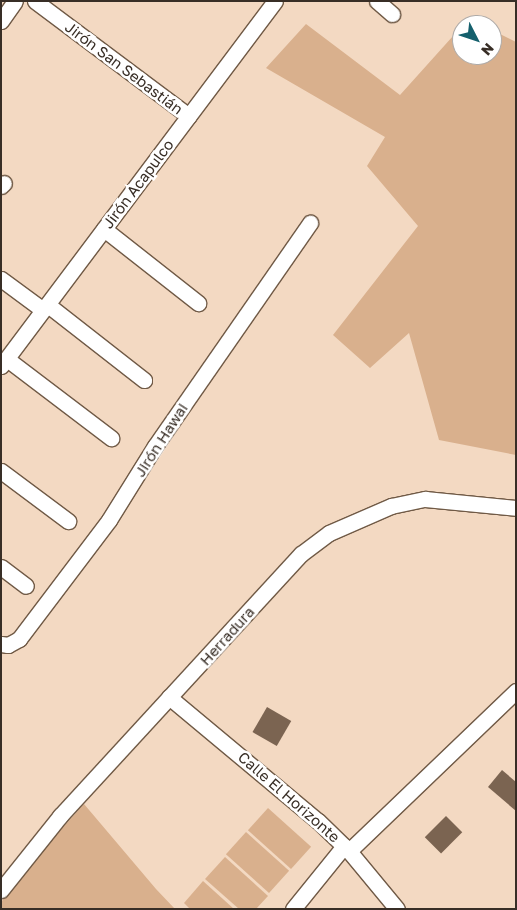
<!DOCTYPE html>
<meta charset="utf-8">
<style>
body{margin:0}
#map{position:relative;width:517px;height:910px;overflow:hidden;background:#f3d9c2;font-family:"Golos Text",sans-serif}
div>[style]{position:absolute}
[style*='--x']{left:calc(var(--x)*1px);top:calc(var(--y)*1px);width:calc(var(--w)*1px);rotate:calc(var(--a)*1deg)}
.green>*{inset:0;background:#d9b08d;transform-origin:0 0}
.building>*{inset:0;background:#7b6451;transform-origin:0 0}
.roads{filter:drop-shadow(1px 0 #705a46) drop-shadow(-1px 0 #705a46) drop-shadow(0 1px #705a46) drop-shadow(0 -1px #705a46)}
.minor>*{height:15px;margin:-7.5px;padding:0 7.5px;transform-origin:7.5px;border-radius:7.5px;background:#fff}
span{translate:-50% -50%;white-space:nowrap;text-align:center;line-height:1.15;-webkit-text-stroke:5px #fff;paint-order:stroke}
.street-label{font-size:15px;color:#382e26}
.frame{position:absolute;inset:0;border:2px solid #382e26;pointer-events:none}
.north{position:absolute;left:452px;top:15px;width:50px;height:50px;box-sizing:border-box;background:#fff;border:1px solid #afaba8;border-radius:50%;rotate:131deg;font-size:14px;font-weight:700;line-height:20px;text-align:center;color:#382e26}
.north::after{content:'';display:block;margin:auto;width:18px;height:22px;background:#15606d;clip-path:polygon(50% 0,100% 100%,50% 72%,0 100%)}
</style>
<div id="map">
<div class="green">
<i style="clip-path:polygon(306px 24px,400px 95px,462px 26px,462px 55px,492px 55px,492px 30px,516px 42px,516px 455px,439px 440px,409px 333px,370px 368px,333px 335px,418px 226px,367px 166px,385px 137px,266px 68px)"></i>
<i style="clip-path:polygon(84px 804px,156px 889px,175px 909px,1px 909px,2px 901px,25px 869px)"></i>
<i style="left:268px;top:808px;width:58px;height:30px;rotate:42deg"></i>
<i style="left:246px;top:832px;width:58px;height:30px;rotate:42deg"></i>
<i style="clip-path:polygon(225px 857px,268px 896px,256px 909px,239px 909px,205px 879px)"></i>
<i style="clip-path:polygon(203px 881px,234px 909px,190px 909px,184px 903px)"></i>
</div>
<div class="building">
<i style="left:267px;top:707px;width:28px;height:29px;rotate:30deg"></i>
<i style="clip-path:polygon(502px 770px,516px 782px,516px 811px,488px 787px)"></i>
<i style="left:446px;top:816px;width:23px;height:30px;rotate:45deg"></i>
</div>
<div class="roads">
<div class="minor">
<i style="--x:35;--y:1;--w:192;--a:36.8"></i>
<i style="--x:377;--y:1;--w:20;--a:41"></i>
<i style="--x:1;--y:21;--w:24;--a:-55"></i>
<i style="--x:1;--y:186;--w:4;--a:-45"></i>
<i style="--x:104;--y:229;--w:120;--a:38.2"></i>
<i style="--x:1;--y:279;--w:52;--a:36.4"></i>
<i style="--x:48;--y:305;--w:122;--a:38"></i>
<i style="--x:7;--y:359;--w:131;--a:37.2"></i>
<i style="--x:1;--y:366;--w:456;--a:-53.1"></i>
<i style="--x:1;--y:471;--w:84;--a:36.7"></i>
<i style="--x:1;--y:567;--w:31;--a:37"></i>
<i style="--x:1;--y:644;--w:7;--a:8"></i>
<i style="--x:8;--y:645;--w:13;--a:-29"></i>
<i style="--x:19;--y:639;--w:149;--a:-52.9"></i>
<i style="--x:109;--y:520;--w:87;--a:-58.1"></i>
<i style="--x:155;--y:446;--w:272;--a:-55.2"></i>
<i style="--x:169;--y:697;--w:194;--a:39.8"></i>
<i style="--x:318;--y:821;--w:43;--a:44.1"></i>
<i style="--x:349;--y:851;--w:75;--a:50.4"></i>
<i style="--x:349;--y:851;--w:231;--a:-43.8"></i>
<i style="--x:1;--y:890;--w:95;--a:-51.4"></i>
<i style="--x:60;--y:816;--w:356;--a:-47.4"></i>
<i style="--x:301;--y:554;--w:35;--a:-37"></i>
<i style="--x:329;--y:533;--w:68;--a:-23.5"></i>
<i style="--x:391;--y:506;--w:35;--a:-12"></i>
<i style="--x:425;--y:499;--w:91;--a:5.6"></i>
<i style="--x:293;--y:909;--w:81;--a:-51"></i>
</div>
</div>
<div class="street-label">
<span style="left:124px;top:68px;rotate:37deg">Jirón San Sebastián</span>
<span style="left:138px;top:184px;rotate:-53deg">Jirón Acapulco</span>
<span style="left:161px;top:440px;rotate:-57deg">Jirón Hawai</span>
<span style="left:227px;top:636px;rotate:-48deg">Herradura</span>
<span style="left:289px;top:797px;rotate:41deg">Calle El Horizonte</span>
</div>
<div class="frame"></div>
<div class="north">N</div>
</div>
